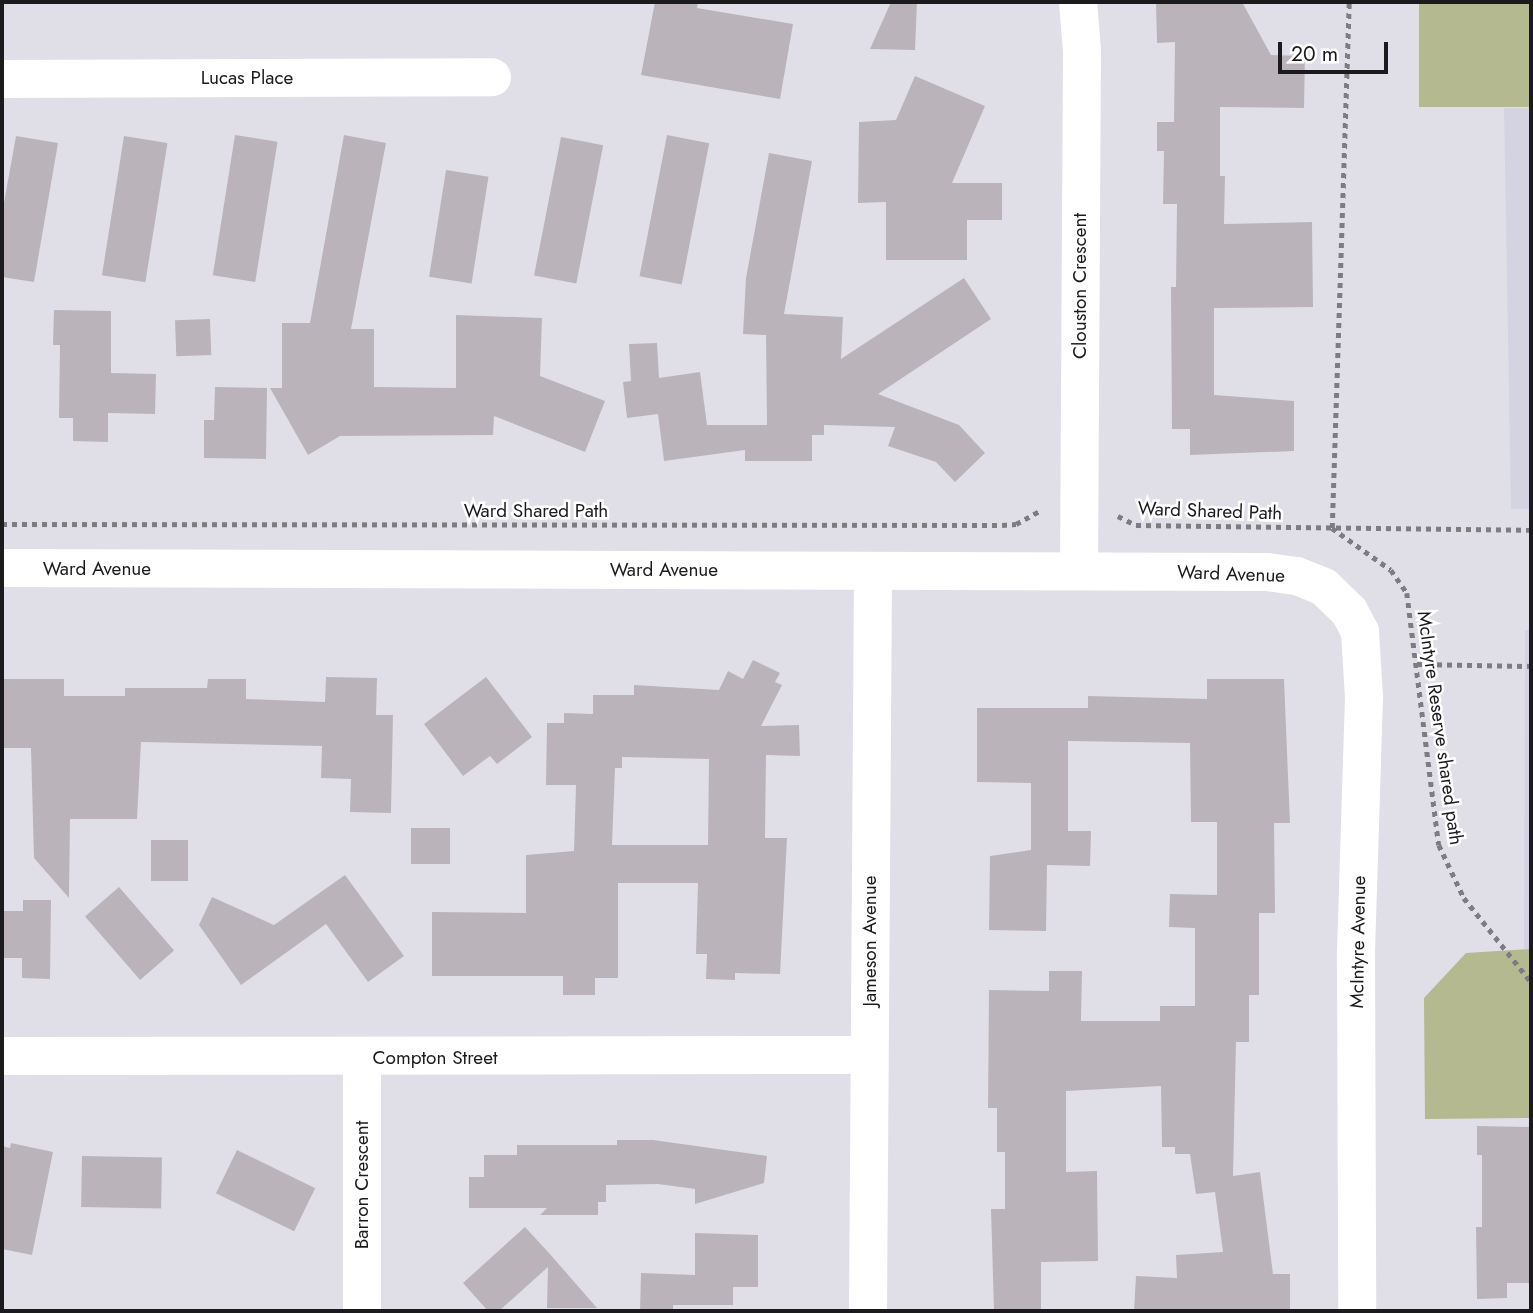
<!DOCTYPE html>
<style>
body{margin:0}
#map{position:relative;width:1533px;height:1313px;overflow:hidden;background:#e0dfe7;font-family:Jost,sans-serif}
div>[style]{position:absolute}
[style*='--x']{left:calc(var(--x)*1px);top:calc(var(--y)*1px);width:calc(var(--w)*1px);rotate:calc(var(--a)*1deg)}
.built>*{inset:0;background:#d4d3e2}
.green>*{inset:0;background:#b4b990;transform-origin:0 0}
.building>*{inset:0;background:#bab4ba;transform-origin:0 0}
.path>*{height:4.5px;margin-top:-2.25px;transform-origin:0;background:repeating-linear-gradient(90deg,#7d7c81 0 5px,transparent 0 10px)}
.street>*{height:38px;margin:-19px;padding:0 19px;transform-origin:19px;border-radius:19px;background:#fff}
span{translate:-50% -50%;white-space:nowrap;text-align:center;line-height:1.15;-webkit-text-stroke:5px #fff;paint-order:stroke}
.street-label{font-size:19px;color:#1b1a1d}
.frame{position:absolute;inset:0;border:4px solid #1b1a1d;pointer-events:none}
.scale{position:absolute;left:1278px;top:42px;width:110px;height:32px;box-sizing:border-box;border:4px solid #1b1a1d;border-top:0;padding-left:9px;font-size:21px;line-height:24px;white-space:nowrap;color:#1b1a1d;-webkit-text-stroke:5px #fff;paint-order:stroke}
</style>
<div id="map">
<div class="built">
<i style="clip-path:polygon(1504px 108px,1531px 108px,1531px 509px,1511px 509px)"></i>
<i style="clip-path:polygon(1525px 630px,1531px 630px,1531px 949px,1524px 949px)"></i>
</div>
<div class="green">
<i style="left:1419px;top:2px;width:112px;height:105px"></i>
<i style="clip-path:polygon(1531px 949px,1531px 1118px,1425px 1119px,1424px 998px,1466px 953px)"></i>
</div>
<div class="building">
<i style="clip-path:polygon(655px 2px,698px 2px,697px 8px,793px 24px,780px 99px,641px 75px)"></i>
<i style="clip-path:polygon(891px 2px,917px 2px,915px 50px,870px 49px)"></i>
<i style="clip-path:polygon(1156px 2px,1242px 2px,1271px 55px,1305px 56px,1304px 108px,1220px 107px,1220px 176px,1225px 176px,1224px 224px,1312px 222px,1313px 307px,1214px 308px,1214px 395px,1294px 401px,1294px 451px,1190px 455px,1190px 429px,1172px 429px,1171px 287px,1176px 287px,1177px 204px,1163px 204px,1164px 151px,1157px 151px,1157px 122px,1174px 122px,1175px 42px,1157px 43px)"></i>
<i style="clip-path:polygon(915px 76px,985px 106px,952px 183px,1002px 183px,1002px 220px,967px 220px,967px 260px,886px 260px,886px 202px,858px 203px,859px 122px,896px 120px)"></i>
<i style="left:235px;top:135px;width:43px;height:142px;rotate:9deg"></i>
<i style="clip-path:polygon(344px 135px,386px 143px,351px 329px,374px 329px,374px 387px,456px 388px,456px 315px,542px 318px,540px 376px,605px 401px,585px 452px,494px 416px,493px 435px,340px 436px,308px 455px,270px 388px,282px 388px,282px 323px,310px 323px)"></i>
<i style="left:667px;top:135px;width:43px;height:144px;rotate:11deg"></i>
<i style="clip-path:polygon(16px 136px,58px 143px,34px 282px,2px 277px,2px 214px)"></i>
<i style="left:124px;top:136px;width:44px;height:141px;rotate:9deg"></i>
<i style="left:561px;top:137px;width:43px;height:141px;rotate:11deg"></i>
<i style="clip-path:polygon(769px 153px,812px 161px,784px 314px,843px 317px,841px 359px,964px 278px,991px 319px,878px 394px,959px 425px,985px 453px,955px 482px,936px 462px,888px 446px,895px 427px,824px 425px,824px 435px,812px 435px,812px 461px,745px 461px,745px 450px,664px 461px,658px 414px,627px 418px,623px 382px,631px 381px,629px 344px,657px 343px,659px 378px,700px 372px,707px 425px,767px 425px,766px 335px,743px 334px,746px 278px)"></i>
<i style="left:446px;top:170px;width:43px;height:108px;rotate:9deg"></i>
<i style="clip-path:polygon(54px 310px,111px 311px,111px 373px,156px 374px,155px 414px,108px 413px,108px 442px,73px 441px,73px 418px,59px 418px,60px 345px,53px 345px)"></i>
<i style="left:210px;top:319px;width:36px;height:35px;rotate:88deg"></i>
<i style="clip-path:polygon(215px 387px,267px 388px,266px 459px,204px 458px,204px 420px,214px 420px)"></i>
<i style="clip-path:polygon(evenodd,753px 660px,780px 673px,775px 682px,782px 685px,761px 726px,799px 725px,800px 756px,766px 755px,765px 838px,787px 838px,780px 974px,735px 973px,735px 980px,706px 979px,707px 954px,696px 954px,698px 883px,618px 883px,618px 978px,595px 978px,595px 995px,563px 995px,563px 976px,432px 976px,432px 912px,526px 913px,526px 855px,574px 851px,576px 785px,546px 785px,547px 723px,564px 723px,564px 713px,593px 714px,593px 695px,634px 695px,634px 685px,719px 690px,728px 671px,743px 679px,753px 660px,622px 757px,709px 759px,708px 845px,612px 845px,615px 768px,622px 768px,622px 757px)"></i>
<i style="clip-path:polygon(326px 677px,377px 678px,376px 715px,393px 715px,391px 813px,350px 812px,351px 779px,321px 778px,322px 746px,141px 742px,137px 819px,70px 819px,69px 898px,34px 858px,31px 748px,2px 748px,2px 679px,64px 679px,64px 696px,125px 696px,125px 688px,207px 688px,208px 679px,246px 679px,246px 699px,325px 702px)"></i>
<i style="clip-path:polygon(486px 677px,532px 737px,497px 764px,490px 756px,463px 776px,424px 724px)"></i>
<i style="clip-path:polygon(1207px 679px,1284px 679px,1290px 823px,1274px 823px,1275px 913px,1259px 913px,1259px 995px,1249px 995px,1249px 1042px,1236px 1042px,1233px 1176px,1260px 1172px,1273px 1274px,1290px 1274px,1290px 1311px,1134px 1311px,1136px 1276px,1177px 1278px,1176px 1255px,1223px 1252px,1215px 1192px,1196px 1194px,1190px 1154px,1175px 1154px,1175px 1147px,1162px 1147px,1161px 1086px,1066px 1091px,1066px 1172px,1097px 1171px,1098px 1261px,1041px 1262px,1041px 1311px,994px 1311px,991px 1209px,1005px 1209px,1005px 1152px,997px 1152px,997px 1108px,988px 1108px,989px 990px,1049px 991px,1049px 971px,1082px 971px,1081px 1021px,1160px 1021px,1160px 1006px,1195px 1006px,1195px 928px,1169px 927px,1170px 894px,1217px 895px,1217px 822px,1191px 822px,1190px 743px,1068px 741px,1068px 831px,1091px 831px,1090px 866px,1047px 865px,1046px 931px,989px 930px,990px 856px,1031px 850px,1031px 783px,977px 782px,977px 708px,1088px 708px,1088px 696px,1207px 699px)"></i>
<i style="left:411px;top:828px;width:39px;height:36px"></i>
<i style="left:151px;top:840px;width:37px;height:41px"></i>
<i style="clip-path:polygon(345px 875px,404px 956px,368px 982px,326px 924px,241px 985px,199px 925px,212px 897px,274px 925px)"></i>
<i style="left:119px;top:887px;width:84px;height:45px;rotate:49deg"></i>
<i style="clip-path:polygon(23px 900px,51px 900px,50px 979px,22px 978px,22px 958px,2px 958px,2px 911px,23px 911px)"></i>
<i style="clip-path:polygon(1477px 1126px,1531px 1127px,1531px 1283px,1507px 1283px,1507px 1298px,1477px 1299px,1476px 1227px,1482px 1227px,1482px 1155px,1477px 1155px)"></i>
<i style="clip-path:polygon(617px 1140px,653px 1140px,767px 1156px,764px 1183px,695px 1204px,695px 1189px,658px 1184px,606px 1185px,606px 1202px,598px 1202px,598px 1215px,540px 1215px,547px 1208px,469px 1208px,469px 1177px,484px 1177px,484px 1155px,517px 1155px,517px 1145px,617px 1145px)"></i>
<i style="clip-path:polygon(11px 1143px,53px 1152px,32px 1255px,2px 1249px,2px 1146px,10px 1148px)"></i>
<i style="left:237px;top:1150px;width:87px;height:48px;rotate:26deg"></i>
<i style="left:82px;top:1156px;width:80px;height:51px;rotate:1deg"></i>
<i style="clip-path:polygon(525px 1227px,549px 1253px,597px 1308px,547px 1308px,548px 1267px,499px 1311px,488px 1311px,463px 1283px)"></i>
<i style="clip-path:polygon(695px 1233px,758px 1235px,758px 1287px,733px 1287px,733px 1305px,673px 1305px,673px 1311px,640px 1311px,641px 1273px,695px 1275px)"></i>
</div>
<div class="path">
<i style="--x:1118;--y:516;--w:20;--a:27"></i>
<i style="--x:1136;--y:525;--w:395;--a:0.7"></i>
<i style="--x:2;--y:524;--w:1000;--a:0.06"></i>
<i style="--x:1002;--y:525;--w:14;--a:-4"></i>
<i style="--x:1016;--y:524;--w:29;--a:-29"></i>
<i style="--x:1332;--y:528;--w:526;--a:-88.15"></i>
<i style="--x:1332;--y:528;--w:72;--a:35.4"></i>
<i style="--x:1391;--y:570;--w:28;--a:55"></i>
<i style="--x:1407;--y:593;--w:254;--a:82.8"></i>
<i style="--x:1439;--y:845;--w:59;--a:64.7"></i>
<i style="--x:1464;--y:898;--w:107;--a:51.4"></i>
<i style="--x:1417;--y:664;--w:114;--a:1"></i>
</div>
<div class="street">
<i style="--x:1078;--y:2;--w:49;--a:85.3"></i>
<i style="--x:1082;--y:51;--w:520;--a:90.33"></i>
<i style="--x:2;--y:79;--w:490;--a:-0.2"></i>
<i style="--x:2;--y:568;--w:1265;--a:0.18"></i>
<i style="--x:1267;--y:572;--w:30;--a:8"></i>
<i style="--x:1297;--y:576;--w:29;--a:22"></i>
<i style="--x:1324;--y:587;--w:35;--a:44"></i>
<i style="--x:1349;--y:611;--w:24;--a:62"></i>
<i style="--x:1360;--y:632;--w:65;--a:86.5"></i>
<i style="--x:1364;--y:697;--w:255;--a:91.8"></i>
<i style="--x:1356;--y:952;--w:359;--a:89.8"></i>
<i style="--x:2;--y:1056;--w:867;--a:-0.07"></i>
<i style="--x:362;--y:1058;--w:253;--a:90"></i>
<i style="--x:868;--y:1311;--w:740;--a:-89.61"></i>
</div>
<div class="street-label">
<span style="left:247px;top:78px">Lucas Place</span>
<span style="left:1080px;top:286px;rotate:-90deg">Clouston Crescent</span>
<span style="left:536px;top:511px">Ward Shared Path</span>
<span style="left:1210px;top:511px;rotate:2deg">Ward Shared Path</span>
<span style="left:97px;top:569px">Ward Avenue</span>
<span style="left:664px;top:570px">Ward Avenue</span>
<span style="left:1231px;top:574px;rotate:2deg">Ward Avenue</span>
<span style="left:1440px;top:728px;rotate:82deg">McIntyre Reserve shared path</span>
<span style="left:870px;top:941px;rotate:-90deg">Jameson Avenue</span>
<span style="left:1358px;top:942px;rotate:-89deg">McIntyre Avenue</span>
<span style="left:435px;top:1058px">Compton Street</span>
<span style="left:362px;top:1185px;rotate:-90deg">Barron Crescent</span>
</div>
<div class="frame"></div>
<div class="scale">20 m</div>
</div>
